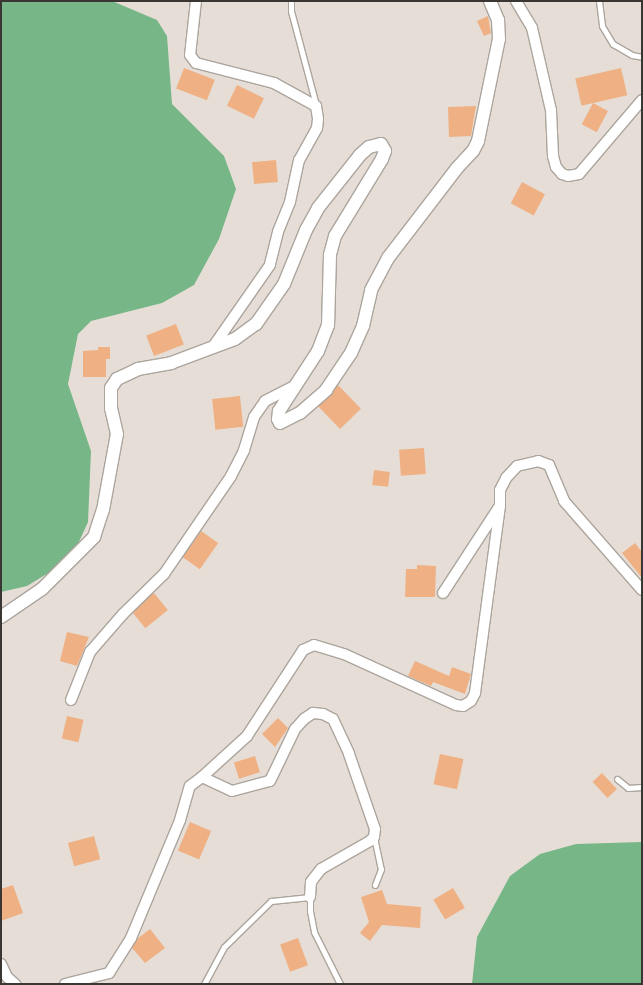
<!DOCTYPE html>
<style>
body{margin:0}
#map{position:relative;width:643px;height:985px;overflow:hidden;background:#e6ded6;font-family:"Open Sans",sans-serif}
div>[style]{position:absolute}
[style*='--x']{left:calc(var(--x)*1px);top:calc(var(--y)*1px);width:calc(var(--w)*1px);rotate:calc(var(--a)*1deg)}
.forest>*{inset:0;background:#77b687}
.building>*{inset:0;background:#efb084;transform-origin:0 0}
.roads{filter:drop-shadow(1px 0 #aca59d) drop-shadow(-1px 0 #aca59d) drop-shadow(0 1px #aca59d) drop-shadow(0 -1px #aca59d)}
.service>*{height:5px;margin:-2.5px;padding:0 2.5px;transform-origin:2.5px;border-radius:2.5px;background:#fff}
.minor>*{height:10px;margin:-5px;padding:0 5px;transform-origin:5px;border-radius:5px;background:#fff}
.tertiary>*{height:12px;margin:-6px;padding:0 6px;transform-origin:6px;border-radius:6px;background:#fff}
span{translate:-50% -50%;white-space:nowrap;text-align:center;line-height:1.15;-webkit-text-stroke:3px #e6ded6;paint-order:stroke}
.frame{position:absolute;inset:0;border:2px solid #393633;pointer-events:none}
</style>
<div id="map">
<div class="forest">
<i style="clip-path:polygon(1px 1px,112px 1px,157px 20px,167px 36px,172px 104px,224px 156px,236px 189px,219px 239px,194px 285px,162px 303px,91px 321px,78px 334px,68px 384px,91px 451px,88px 522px,71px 559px,27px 586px,1px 592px)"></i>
<i style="clip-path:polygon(642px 842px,642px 984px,472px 984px,477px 937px,510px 876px,540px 854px,576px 844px)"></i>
</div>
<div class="building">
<i style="clip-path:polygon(488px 16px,491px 33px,484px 36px,477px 21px)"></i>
<i style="left:184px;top:68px;width:33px;height:22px;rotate:21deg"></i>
<i style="left:621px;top:68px;width:28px;height:47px;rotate:77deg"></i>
<i style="left:237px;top:85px;width:30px;height:23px;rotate:26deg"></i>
<i style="left:593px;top:103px;width:17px;height:24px;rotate:28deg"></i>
<i style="clip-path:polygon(476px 106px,471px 136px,449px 137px,448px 107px)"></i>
<i style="left:276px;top:160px;width:22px;height:24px;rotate:85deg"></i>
<i style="left:522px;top:182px;width:26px;height:24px;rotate:28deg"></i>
<i style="left:176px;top:324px;width:22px;height:32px;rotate:69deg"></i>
<i style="clip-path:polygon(98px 347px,110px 347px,110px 359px,106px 359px,106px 377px,83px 377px,83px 351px,98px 350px)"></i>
<i style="left:338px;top:385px;width:33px;height:29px;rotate:46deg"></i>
<i style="left:240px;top:396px;width:31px;height:28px;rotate:84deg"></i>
<i style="left:424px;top:448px;width:26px;height:25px;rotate:86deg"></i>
<i style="left:374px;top:470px;width:16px;height:15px;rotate:7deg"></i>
<i style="left:201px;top:531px;width:21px;height:32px;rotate:35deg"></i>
<i style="clip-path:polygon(635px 543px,642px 552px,642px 578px,622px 553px)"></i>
<i style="clip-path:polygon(417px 565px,436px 566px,435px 597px,405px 597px,406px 569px,417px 569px)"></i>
<i style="left:154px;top:593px;width:22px;height:29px;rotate:51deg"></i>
<i style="clip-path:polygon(67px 632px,89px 637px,77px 666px,60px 661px)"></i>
<i style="clip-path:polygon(415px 661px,449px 676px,452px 667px,471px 674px,465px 694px,433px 682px,431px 686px,408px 676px)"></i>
<i style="left:67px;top:716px;width:17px;height:23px;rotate:13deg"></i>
<i style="clip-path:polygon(278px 718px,288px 728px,275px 747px,262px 734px)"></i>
<i style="left:440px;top:754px;width:24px;height:31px;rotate:12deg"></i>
<i style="left:255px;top:756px;width:17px;height:22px;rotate:73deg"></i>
<i style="left:602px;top:773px;width:22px;height:13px;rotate:47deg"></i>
<i style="left:190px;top:822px;width:23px;height:31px;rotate:23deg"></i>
<i style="left:94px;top:836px;width:24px;height:27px;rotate:75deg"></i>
<i style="clip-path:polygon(13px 885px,23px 913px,1px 921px,1px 889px)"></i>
<i style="left:453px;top:888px;width:23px;height:23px;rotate:59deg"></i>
<i style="clip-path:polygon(382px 890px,387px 904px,421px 907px,420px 928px,382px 925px,370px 941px,360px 933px,369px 922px,361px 897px)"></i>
<i style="clip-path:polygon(150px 929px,165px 948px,145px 963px,132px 948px,137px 939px)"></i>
<i style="left:298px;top:938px;width:29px;height:19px;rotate:70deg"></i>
</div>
<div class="roads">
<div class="service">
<i style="--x:291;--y:1;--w:10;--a:90"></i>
<i style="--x:291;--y:11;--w:97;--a:75.1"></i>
<i style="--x:599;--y:1;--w:25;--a:83"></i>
<i style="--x:602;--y:26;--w:21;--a:59"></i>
<i style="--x:613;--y:44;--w:22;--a:30"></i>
<i style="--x:632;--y:55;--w:10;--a:11"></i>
<i style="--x:617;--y:779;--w:14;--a:39"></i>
<i style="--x:628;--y:788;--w:14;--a:-4"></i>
<i style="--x:374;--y:837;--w:33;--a:78"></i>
<i style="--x:381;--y:869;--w:17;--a:111"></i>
<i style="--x:204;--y:984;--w:42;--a:-61.6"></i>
<i style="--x:224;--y:947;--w:66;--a:-44.4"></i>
<i style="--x:271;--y:901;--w:39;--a:-6"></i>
<i style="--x:310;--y:897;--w:14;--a:90"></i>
<i style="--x:310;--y:911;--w:21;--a:79"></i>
<i style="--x:314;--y:932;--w:58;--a:63.4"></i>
</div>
<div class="minor">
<i style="--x:196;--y:1;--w:54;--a:96.3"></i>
<i style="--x:190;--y:55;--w:10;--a:53"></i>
<i style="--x:196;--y:63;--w:81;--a:14.4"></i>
<i style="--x:274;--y:83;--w:48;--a:28.7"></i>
<i style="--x:316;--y:106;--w:13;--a:81"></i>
<i style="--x:318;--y:119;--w:9;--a:96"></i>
<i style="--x:317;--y:128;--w:37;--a:119"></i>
<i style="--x:299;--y:160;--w:43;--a:102.1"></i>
<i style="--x:290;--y:202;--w:32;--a:112"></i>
<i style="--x:278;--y:232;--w:34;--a:104"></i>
<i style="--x:270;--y:265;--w:101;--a:124.9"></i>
<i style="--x:516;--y:1;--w:31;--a:59"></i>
<i style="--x:532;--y:28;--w:84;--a:77"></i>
<i style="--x:551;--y:110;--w:46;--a:87.5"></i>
<i style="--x:553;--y:156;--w:11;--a:75"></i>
<i style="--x:556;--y:167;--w:9;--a:49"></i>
<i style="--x:562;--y:174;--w:6;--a:18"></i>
<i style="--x:568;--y:176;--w:11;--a:-10"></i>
<i style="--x:579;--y:174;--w:97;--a:-49.6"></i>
<i style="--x:443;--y:593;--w:103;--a:-56.9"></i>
<i style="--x:71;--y:700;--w:52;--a:-68.4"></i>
<i style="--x:90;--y:652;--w:50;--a:-49"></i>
<i style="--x:123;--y:614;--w:57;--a:-44.3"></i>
<i style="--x:164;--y:574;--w:119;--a:-55.6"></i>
<i style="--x:231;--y:476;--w:29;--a:-63"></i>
<i style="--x:244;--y:450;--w:34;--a:-73"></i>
<i style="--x:254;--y:417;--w:19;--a:-55"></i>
<i style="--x:265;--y:401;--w:33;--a:-27"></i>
<i style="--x:202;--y:777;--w:61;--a:-42.3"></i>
<i style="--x:247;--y:736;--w:103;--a:-56.9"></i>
<i style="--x:303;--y:650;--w:12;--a:-24"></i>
<i style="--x:314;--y:645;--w:31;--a:17"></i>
<i style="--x:344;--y:654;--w:123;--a:24.5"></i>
<i style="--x:456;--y:705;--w:7;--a:8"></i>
<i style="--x:463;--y:706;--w:9;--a:-32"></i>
<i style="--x:471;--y:701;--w:9;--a:-63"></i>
<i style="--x:475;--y:693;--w:189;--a:-82.4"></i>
<i style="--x:500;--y:506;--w:16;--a:-90"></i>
<i style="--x:500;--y:490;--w:13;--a:-63"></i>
<i style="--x:506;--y:478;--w:16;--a:-47"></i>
<i style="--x:517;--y:466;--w:22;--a:-13"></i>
<i style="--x:538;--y:461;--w:12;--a:20"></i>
<i style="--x:549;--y:465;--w:39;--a:67"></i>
<i style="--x:564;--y:501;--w:118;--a:48.8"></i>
<i style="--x:1;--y:964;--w:14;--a:65"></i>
<i style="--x:7;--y:977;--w:11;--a:41"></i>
<i style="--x:65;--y:984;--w:45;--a:-14"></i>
<i style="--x:109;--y:973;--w:41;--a:-57.8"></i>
<i style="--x:131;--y:938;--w:128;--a:-67.4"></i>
<i style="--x:180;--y:820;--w:35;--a:-74"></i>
<i style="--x:190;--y:786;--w:15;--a:-37"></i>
<i style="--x:202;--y:777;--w:33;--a:25"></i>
<i style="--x:232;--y:791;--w:39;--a:-15"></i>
<i style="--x:270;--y:781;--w:58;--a:-64.3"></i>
<i style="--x:295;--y:729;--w:13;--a:-48"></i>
<i style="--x:304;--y:719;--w:11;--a:-34"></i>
<i style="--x:313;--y:713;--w:10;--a:6"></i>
<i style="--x:323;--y:714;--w:11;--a:27"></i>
<i style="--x:333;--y:719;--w:38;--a:65"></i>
<i style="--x:349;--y:754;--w:79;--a:70.9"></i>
<i style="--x:375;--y:829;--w:8;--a:97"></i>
<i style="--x:374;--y:837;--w:6;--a:135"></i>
<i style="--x:370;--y:841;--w:56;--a:150.3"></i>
<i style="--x:321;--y:869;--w:16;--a:128"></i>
<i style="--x:311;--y:882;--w:15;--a:94"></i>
</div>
<div class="tertiary">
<i style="--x:1;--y:617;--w:50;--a:-34.3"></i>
<i style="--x:42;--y:589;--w:74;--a:-45"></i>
<i style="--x:94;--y:537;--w:28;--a:-72"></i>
<i style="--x:103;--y:510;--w:77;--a:-79.6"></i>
<i style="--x:117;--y:434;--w:26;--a:-103"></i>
<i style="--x:111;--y:409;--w:21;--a:-90"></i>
<i style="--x:111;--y:388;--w:11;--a:-56"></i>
<i style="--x:117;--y:379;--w:23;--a:-25"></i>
<i style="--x:138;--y:369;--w:34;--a:-10"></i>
<i style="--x:171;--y:363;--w:68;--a:-20.6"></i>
<i style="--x:235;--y:339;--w:26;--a:-36"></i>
<i style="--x:256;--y:324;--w:49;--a:-55"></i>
<i style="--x:284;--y:284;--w:58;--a:-67.8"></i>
<i style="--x:306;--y:230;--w:25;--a:-61"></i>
<i style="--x:318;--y:208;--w:68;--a:-51.6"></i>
<i style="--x:360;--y:155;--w:12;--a:-42"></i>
<i style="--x:369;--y:147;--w:12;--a:-14"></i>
<i style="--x:381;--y:144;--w:8;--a:60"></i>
<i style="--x:385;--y:151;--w:9;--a:111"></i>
<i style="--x:382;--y:159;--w:90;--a:121.4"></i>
<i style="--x:335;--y:236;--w:20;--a:105"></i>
<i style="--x:330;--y:255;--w:70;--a:91.6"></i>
<i style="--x:328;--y:325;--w:28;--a:111"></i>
<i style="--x:318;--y:351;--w:72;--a:123"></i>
<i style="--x:279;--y:411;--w:8;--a:97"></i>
<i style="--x:278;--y:419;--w:4;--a:63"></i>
<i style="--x:280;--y:423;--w:22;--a:-27"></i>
<i style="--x:300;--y:413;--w:35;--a:-41"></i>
<i style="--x:326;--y:390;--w:45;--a:-56"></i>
<i style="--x:351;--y:353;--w:30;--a:-66"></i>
<i style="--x:363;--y:326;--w:37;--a:-77"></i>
<i style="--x:371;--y:290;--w:36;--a:-62"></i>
<i style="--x:388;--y:258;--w:113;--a:-52.5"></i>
<i style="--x:457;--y:168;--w:23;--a:-47"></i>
<i style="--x:473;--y:151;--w:11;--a:-63"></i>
<i style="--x:478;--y:141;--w:104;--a:-78.4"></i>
<i style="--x:499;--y:39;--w:19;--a:-93"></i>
<i style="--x:498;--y:20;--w:21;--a:-113"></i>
</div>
</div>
<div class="frame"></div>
</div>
